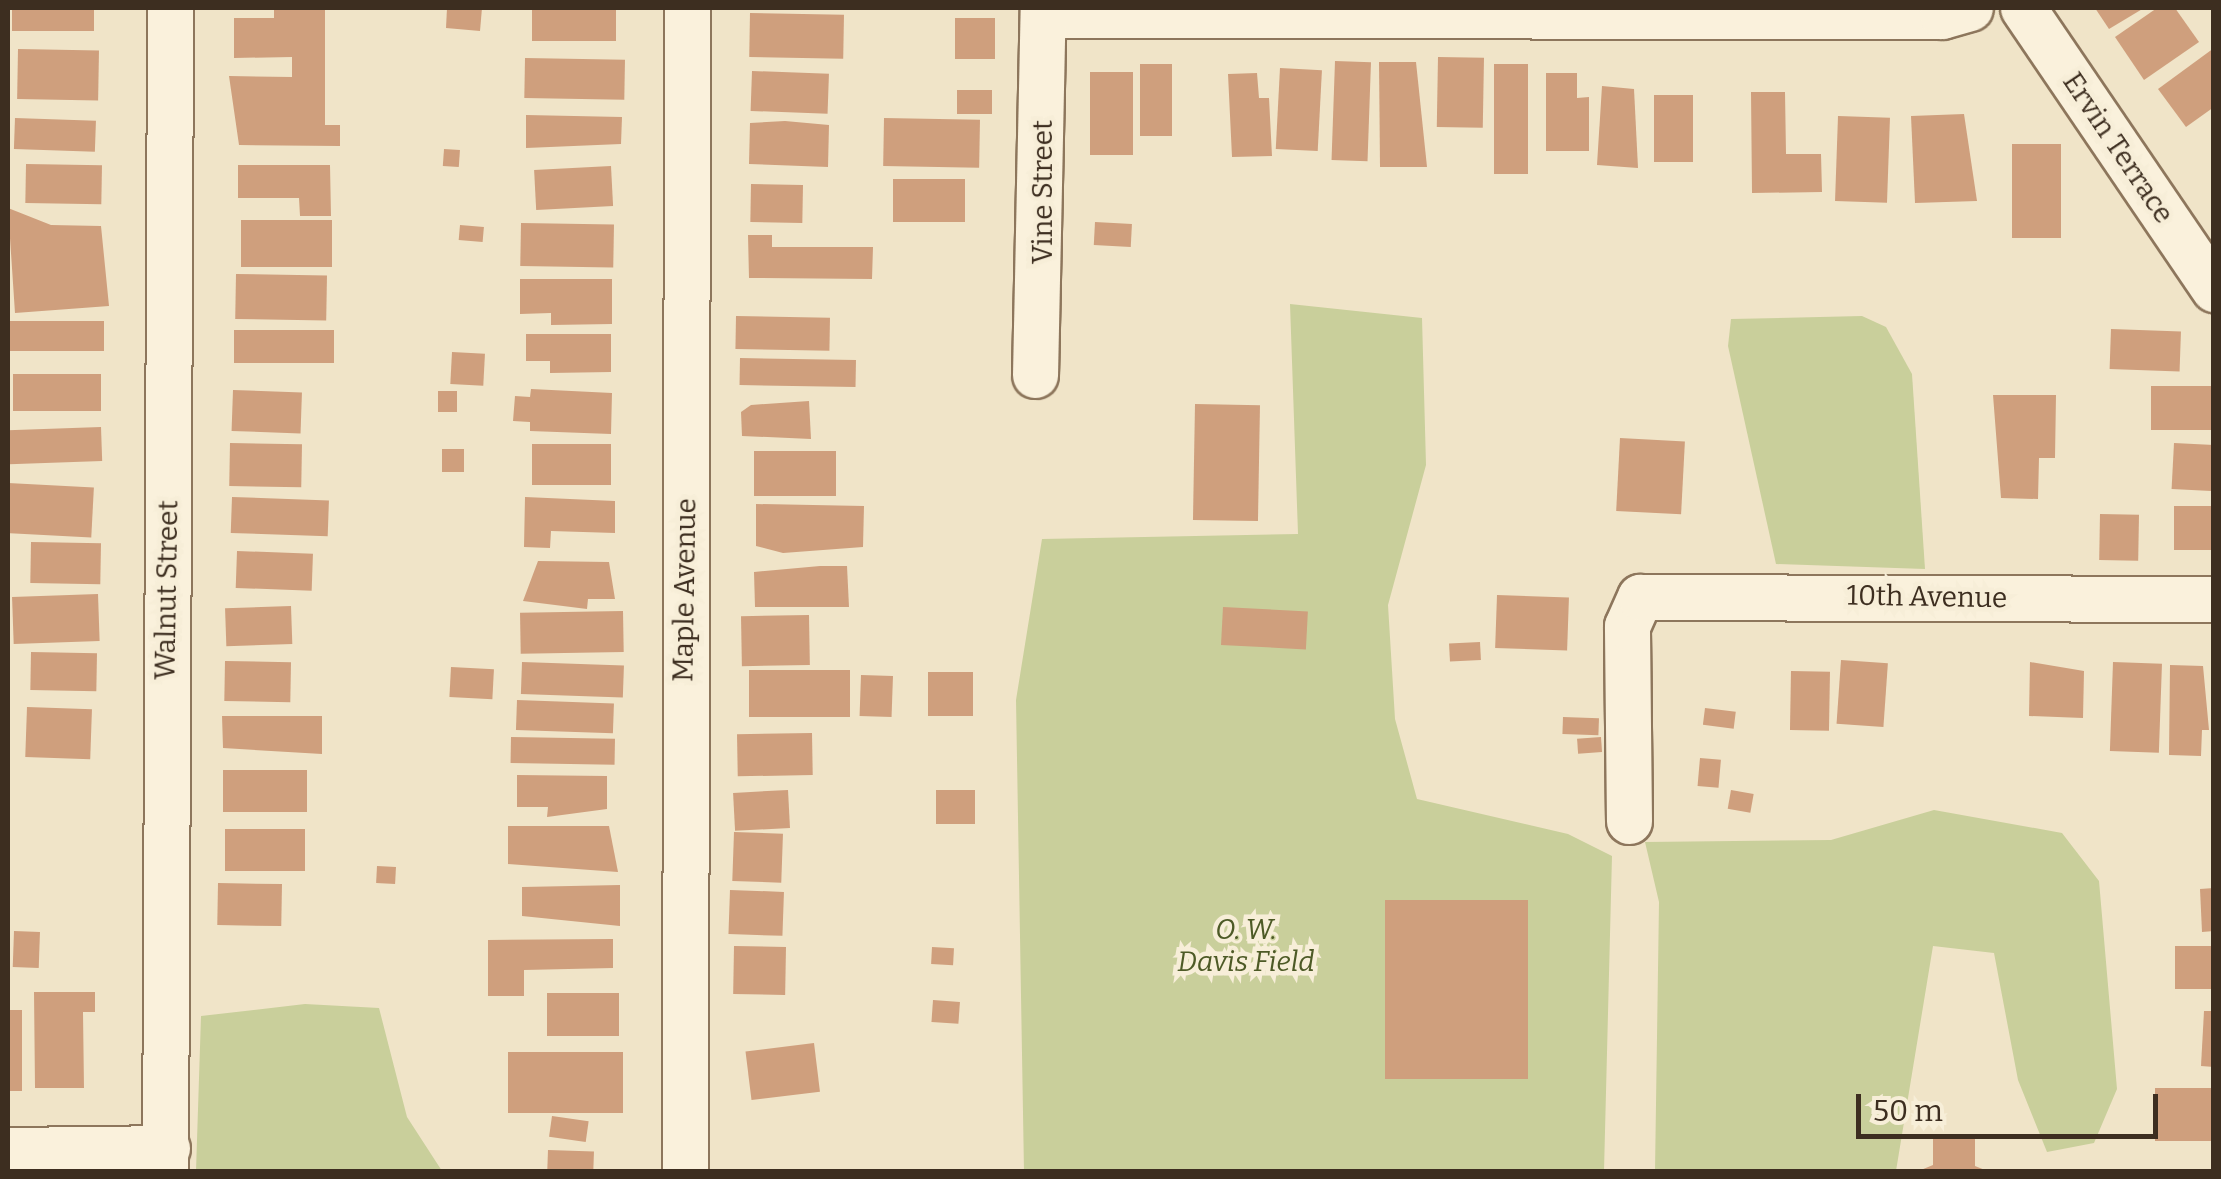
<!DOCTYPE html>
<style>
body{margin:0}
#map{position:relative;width:2221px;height:1179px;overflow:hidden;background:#f0e4c8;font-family:Bitter,serif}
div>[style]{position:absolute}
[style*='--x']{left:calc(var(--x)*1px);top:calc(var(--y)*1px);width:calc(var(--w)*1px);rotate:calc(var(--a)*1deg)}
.green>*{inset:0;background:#c9cf9b}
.building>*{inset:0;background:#cf9f7d;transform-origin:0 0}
.roads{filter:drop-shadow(2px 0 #8d765c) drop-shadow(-2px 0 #8d765c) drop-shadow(0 2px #8d765c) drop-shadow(0 -2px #8d765c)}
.street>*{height:45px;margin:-22.5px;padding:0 22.5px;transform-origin:22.5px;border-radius:22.5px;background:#faf1dc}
span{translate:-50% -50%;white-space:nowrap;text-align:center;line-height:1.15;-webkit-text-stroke:9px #f7eed8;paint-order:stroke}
.street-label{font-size:28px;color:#3d2e20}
.park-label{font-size:28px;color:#4d5a26;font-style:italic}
.frame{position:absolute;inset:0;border:10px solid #3d2e20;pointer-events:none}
.scale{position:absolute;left:1856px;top:1094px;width:302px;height:45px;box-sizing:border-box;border:5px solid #3d2e20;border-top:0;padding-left:12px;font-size:30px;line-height:35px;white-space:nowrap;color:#3d2e20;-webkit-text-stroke:8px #f7eed8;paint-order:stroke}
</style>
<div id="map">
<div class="green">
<i style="clip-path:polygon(1290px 304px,1422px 318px,1426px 465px,1388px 605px,1395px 719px,1417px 799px,1568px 834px,1612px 856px,1604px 1171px,1024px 1172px,1016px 700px,1042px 539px,1298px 534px)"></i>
<i style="clip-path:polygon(1862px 316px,1886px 327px,1912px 374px,1925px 569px,1776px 564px,1728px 346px,1731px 319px)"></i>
<i style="clip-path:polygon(1934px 810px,2062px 833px,2099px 881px,2117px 1089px,2094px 1143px,2047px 1152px,2018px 1080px,1994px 953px,1933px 946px,1896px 1171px,1655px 1171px,1659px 902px,1645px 842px,1831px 840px)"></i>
<i style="clip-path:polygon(305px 1004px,379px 1008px,407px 1117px,442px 1171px,196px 1171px,201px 1016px)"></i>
</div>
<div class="building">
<i style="left:12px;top:8px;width:82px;height:23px"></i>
<i style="clip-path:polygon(274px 8px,325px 8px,325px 125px,340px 125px,340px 146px,239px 145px,229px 76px,292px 77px,292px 57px,234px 58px,234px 18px,274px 18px)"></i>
<i style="clip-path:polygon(447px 8px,482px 8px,480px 31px,446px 28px)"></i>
<i style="left:532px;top:8px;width:84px;height:33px"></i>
<i style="clip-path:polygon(2095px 8px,2144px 8px,2109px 29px)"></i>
<i style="clip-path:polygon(2157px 8px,2175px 8px,2199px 42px,2144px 80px,2115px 37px)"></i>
<i style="left:750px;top:13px;width:94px;height:44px;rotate:1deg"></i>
<i style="left:955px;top:18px;width:40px;height:41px"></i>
<i style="clip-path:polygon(2214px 48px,2214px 107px,2186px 127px,2158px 89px)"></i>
<i style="left:18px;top:49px;width:81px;height:50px;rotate:1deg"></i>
<i style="left:1438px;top:57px;width:46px;height:70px;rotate:1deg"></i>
<i style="left:525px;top:58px;width:100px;height:40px;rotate:1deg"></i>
<i style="left:1335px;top:61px;width:36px;height:99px;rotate:2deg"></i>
<i style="clip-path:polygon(1379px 62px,1416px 62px,1427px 167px,1380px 167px)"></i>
<i style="left:1140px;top:64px;width:32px;height:72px"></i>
<i style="left:1494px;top:64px;width:34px;height:110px"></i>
<i style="left:1280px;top:68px;width:42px;height:81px;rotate:3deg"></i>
<i style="left:752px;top:71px;width:77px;height:40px;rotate:2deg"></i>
<i style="left:1090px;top:72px;width:43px;height:83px"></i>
<i style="clip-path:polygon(1257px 73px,1259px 98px,1269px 98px,1272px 156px,1232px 157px,1228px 74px)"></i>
<i style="clip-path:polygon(1546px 73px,1577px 73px,1577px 98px,1589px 97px,1589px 151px,1546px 151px)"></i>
<i style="clip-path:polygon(1602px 86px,1634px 89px,1638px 168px,1597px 165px)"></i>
<i style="left:957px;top:90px;width:35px;height:24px"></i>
<i style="clip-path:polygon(1751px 92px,1785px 92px,1786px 154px,1821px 154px,1822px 192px,1752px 193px)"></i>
<i style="left:1654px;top:95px;width:39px;height:67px"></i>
<i style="clip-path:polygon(1964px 114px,1977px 201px,1915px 203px,1911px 116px)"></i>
<i style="clip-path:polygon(526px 115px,622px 117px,621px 144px,526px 148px)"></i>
<i style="left:1838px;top:116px;width:52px;height:85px;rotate:2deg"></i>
<i style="left:15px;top:118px;width:81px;height:31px;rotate:2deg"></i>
<i style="left:884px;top:118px;width:96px;height:48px;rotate:1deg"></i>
<i style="clip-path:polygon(785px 121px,829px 125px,828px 167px,749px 164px,750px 123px)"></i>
<i style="left:2012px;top:144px;width:49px;height:94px"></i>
<i style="left:444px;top:149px;width:16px;height:17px;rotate:4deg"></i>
<i style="left:26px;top:164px;width:76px;height:39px;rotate:1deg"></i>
<i style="clip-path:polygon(238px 165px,330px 165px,331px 216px,300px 216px,299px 198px,238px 198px)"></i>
<i style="left:611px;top:166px;width:40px;height:77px;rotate:87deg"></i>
<i style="left:893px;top:179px;width:72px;height:43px"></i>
<i style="left:751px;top:184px;width:52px;height:38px;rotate:1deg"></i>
<i style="clip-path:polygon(8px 208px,51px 225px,101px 226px,109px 306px,15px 313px)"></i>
<i style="left:241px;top:220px;width:91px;height:47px"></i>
<i style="left:1095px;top:222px;width:37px;height:23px;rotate:3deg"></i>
<i style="left:521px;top:223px;width:93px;height:43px;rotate:1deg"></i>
<i style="left:460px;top:225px;width:24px;height:15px;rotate:5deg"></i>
<i style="clip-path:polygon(748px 235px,772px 235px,772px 247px,873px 247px,872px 279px,749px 278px)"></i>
<i style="left:236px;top:274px;width:91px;height:45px;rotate:1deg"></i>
<i style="clip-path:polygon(520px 279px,612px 279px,612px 324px,551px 325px,551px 313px,520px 314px)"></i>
<i style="left:736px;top:316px;width:94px;height:33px;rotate:1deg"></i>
<i style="left:8px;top:321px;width:96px;height:30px"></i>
<i style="left:2111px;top:329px;width:70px;height:40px;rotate:2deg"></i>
<i style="left:234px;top:330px;width:100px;height:33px"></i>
<i style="clip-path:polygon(526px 334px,611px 334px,611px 372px,550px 373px,550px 361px,526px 361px)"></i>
<i style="left:452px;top:352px;width:33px;height:32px;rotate:3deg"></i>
<i style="left:740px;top:358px;width:116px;height:27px;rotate:1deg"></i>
<i style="left:101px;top:374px;width:37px;height:88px;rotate:90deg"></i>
<i style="left:2214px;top:386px;width:44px;height:63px;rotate:90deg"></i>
<i style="clip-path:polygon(531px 389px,612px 393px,611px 434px,530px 431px,530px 422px,513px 421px,515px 396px,530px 397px)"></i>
<i style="left:233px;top:390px;width:69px;height:41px;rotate:2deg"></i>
<i style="left:438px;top:391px;width:19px;height:21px"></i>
<i style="clip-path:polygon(1993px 395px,2056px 395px,2055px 458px,2039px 458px,2038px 499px,2001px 498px)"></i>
<i style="clip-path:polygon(809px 401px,811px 439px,742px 436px,741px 412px,751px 405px)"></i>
<i style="left:1195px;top:404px;width:65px;height:116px;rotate:1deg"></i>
<i style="left:101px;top:427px;width:34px;height:93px;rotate:88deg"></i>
<i style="left:1620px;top:438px;width:65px;height:73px;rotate:3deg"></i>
<i style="left:230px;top:443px;width:72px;height:43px;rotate:1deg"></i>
<i style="left:2174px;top:443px;width:40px;height:46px;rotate:3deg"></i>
<i style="left:611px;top:444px;width:41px;height:79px;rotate:90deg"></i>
<i style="left:442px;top:449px;width:22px;height:23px"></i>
<i style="left:754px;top:451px;width:82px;height:45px"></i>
<i style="left:8px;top:483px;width:86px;height:50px;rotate:3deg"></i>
<i style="left:232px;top:497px;width:97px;height:36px;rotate:2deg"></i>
<i style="clip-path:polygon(525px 497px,615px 501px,615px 533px,551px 531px,550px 548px,524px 547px)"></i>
<i style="clip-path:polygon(756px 504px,864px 506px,863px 547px,783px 553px,756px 546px)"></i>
<i style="left:2174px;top:506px;width:40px;height:44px"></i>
<i style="left:2100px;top:514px;width:39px;height:46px;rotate:1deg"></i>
<i style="left:31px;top:542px;width:70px;height:41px;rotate:1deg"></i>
<i style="left:237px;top:551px;width:76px;height:37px;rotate:2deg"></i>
<i style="clip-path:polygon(538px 561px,609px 562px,615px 599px,588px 599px,587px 609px,523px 601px)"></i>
<i style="clip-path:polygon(820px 566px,847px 566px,849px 607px,755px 607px,754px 572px)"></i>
<i style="left:98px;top:594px;width:47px;height:86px;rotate:88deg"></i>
<i style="left:1497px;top:595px;width:72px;height:53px;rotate:2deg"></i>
<i style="left:291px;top:606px;width:38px;height:66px;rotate:88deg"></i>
<i style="left:1223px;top:607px;width:85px;height:38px;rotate:3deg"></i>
<i style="left:623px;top:611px;width:41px;height:103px;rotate:89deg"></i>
<i style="left:809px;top:615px;width:50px;height:68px;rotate:89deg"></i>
<i style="left:1480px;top:642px;width:18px;height:31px;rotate:87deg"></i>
<i style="left:31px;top:652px;width:66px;height:38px;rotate:1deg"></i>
<i style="left:1841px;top:660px;width:47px;height:64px;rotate:4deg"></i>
<i style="left:225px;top:661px;width:66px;height:40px;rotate:1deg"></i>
<i style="left:522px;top:662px;width:102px;height:32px;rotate:2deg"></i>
<i style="clip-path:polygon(2030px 662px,2084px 671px,2083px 718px,2029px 716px)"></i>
<i style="left:2113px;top:662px;width:49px;height:89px;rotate:2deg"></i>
<i style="clip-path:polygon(2170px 665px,2203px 666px,2209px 730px,2202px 730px,2201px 756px,2169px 755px)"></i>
<i style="left:451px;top:667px;width:43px;height:30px;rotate:3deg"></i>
<i style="left:850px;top:670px;width:47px;height:101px;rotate:90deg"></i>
<i style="left:1791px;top:671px;width:39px;height:59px;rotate:1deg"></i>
<i style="left:973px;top:672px;width:44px;height:45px;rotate:90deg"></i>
<i style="left:861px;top:675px;width:32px;height:41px;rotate:2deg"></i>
<i style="left:517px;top:700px;width:97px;height:30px;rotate:2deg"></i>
<i style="left:27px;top:707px;width:65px;height:50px;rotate:2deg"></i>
<i style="left:1705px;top:708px;width:31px;height:17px;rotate:7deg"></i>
<i style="clip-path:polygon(222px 716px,322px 716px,322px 754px,223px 748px)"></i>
<i style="left:1563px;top:717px;width:36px;height:17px;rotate:2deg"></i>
<i style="left:812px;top:733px;width:42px;height:75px;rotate:89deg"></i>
<i style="left:511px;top:737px;width:104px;height:26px;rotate:1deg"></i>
<i style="left:1601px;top:737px;width:15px;height:24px;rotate:86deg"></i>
<i style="left:1700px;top:758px;width:21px;height:28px;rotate:5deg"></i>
<i style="left:223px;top:770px;width:84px;height:42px"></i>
<i style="clip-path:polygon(517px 775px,607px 776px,607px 809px,547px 817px,548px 807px,517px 807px)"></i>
<i style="left:788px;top:790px;width:38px;height:55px;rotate:87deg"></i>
<i style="left:936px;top:790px;width:39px;height:34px"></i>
<i style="left:1731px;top:790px;width:23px;height:19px;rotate:10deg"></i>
<i style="clip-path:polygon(508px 826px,609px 826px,618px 872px,508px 864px)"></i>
<i style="left:225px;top:829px;width:80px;height:42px"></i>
<i style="left:734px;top:832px;width:49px;height:49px;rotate:2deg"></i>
<i style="left:377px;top:866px;width:19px;height:17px;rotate:3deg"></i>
<i style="left:218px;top:883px;width:64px;height:42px;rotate:1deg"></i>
<i style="clip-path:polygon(620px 885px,620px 926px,522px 916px,522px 887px)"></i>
<i style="clip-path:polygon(2214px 888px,2214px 931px,2202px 932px,2200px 889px)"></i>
<i style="left:730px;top:890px;width:54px;height:44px;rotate:2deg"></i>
<i style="left:1385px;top:900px;width:143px;height:179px"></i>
<i style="left:14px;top:931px;width:26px;height:36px;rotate:2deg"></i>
<i style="clip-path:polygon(613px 939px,613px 968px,524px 970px,524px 996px,488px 996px,488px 940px)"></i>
<i style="left:734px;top:946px;width:52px;height:48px;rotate:1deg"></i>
<i style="left:2175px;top:946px;width:39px;height:43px"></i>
<i style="left:932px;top:947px;width:22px;height:17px;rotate:3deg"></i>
<i style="clip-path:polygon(34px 992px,95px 992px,95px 1012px,83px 1012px,84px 1088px,35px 1088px)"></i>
<i style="left:547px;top:993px;width:72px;height:43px"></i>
<i style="left:933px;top:1000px;width:27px;height:22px;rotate:4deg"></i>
<i style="left:8px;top:1010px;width:14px;height:81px"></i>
<i style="clip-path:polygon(2204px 1011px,2214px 1011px,2214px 1067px,2201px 1066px)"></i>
<i style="left:814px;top:1043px;width:49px;height:69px;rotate:83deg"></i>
<i style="left:508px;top:1052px;width:115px;height:61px"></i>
<i style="left:2155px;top:1088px;width:59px;height:53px"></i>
<i style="left:552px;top:1116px;width:37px;height:21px;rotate:8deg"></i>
<i style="clip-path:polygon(1975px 1138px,1975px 1166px,1990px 1172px,1916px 1172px,1933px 1165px,1933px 1139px)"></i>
<i style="left:548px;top:1150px;width:46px;height:22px;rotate:2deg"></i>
</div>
<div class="roads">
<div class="street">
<i style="--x:2023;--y:8;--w:340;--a:55.8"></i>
<i style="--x:1043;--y:15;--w:899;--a:0.06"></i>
<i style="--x:1942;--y:16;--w:29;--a:-16"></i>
<i style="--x:1035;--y:375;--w:367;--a:-88.8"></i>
<i style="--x:1629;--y:821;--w:195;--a:-90.6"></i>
<i style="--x:1627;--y:626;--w:32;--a:-66"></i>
<i style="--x:1640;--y:597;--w:574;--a:0.2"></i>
<i style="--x:8;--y:1150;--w:159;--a:-0.7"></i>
<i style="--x:165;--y:1172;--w:1164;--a:-89.75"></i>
<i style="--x:685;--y:1172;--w:1164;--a:-89.9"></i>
</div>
</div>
<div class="street-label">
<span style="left:2118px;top:148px;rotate:56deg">Ervin Terrace</span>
<span style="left:1043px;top:192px;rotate:-90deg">Vine Street</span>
<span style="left:167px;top:590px;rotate:-89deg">Walnut Street</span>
<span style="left:685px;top:590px;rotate:-89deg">Maple Avenue</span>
<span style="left:1927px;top:597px;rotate:1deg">10th Avenue</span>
</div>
<div class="park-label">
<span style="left:1246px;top:946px">O. W.<br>Davis Field</span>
</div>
<div class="frame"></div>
<div class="scale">50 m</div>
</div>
